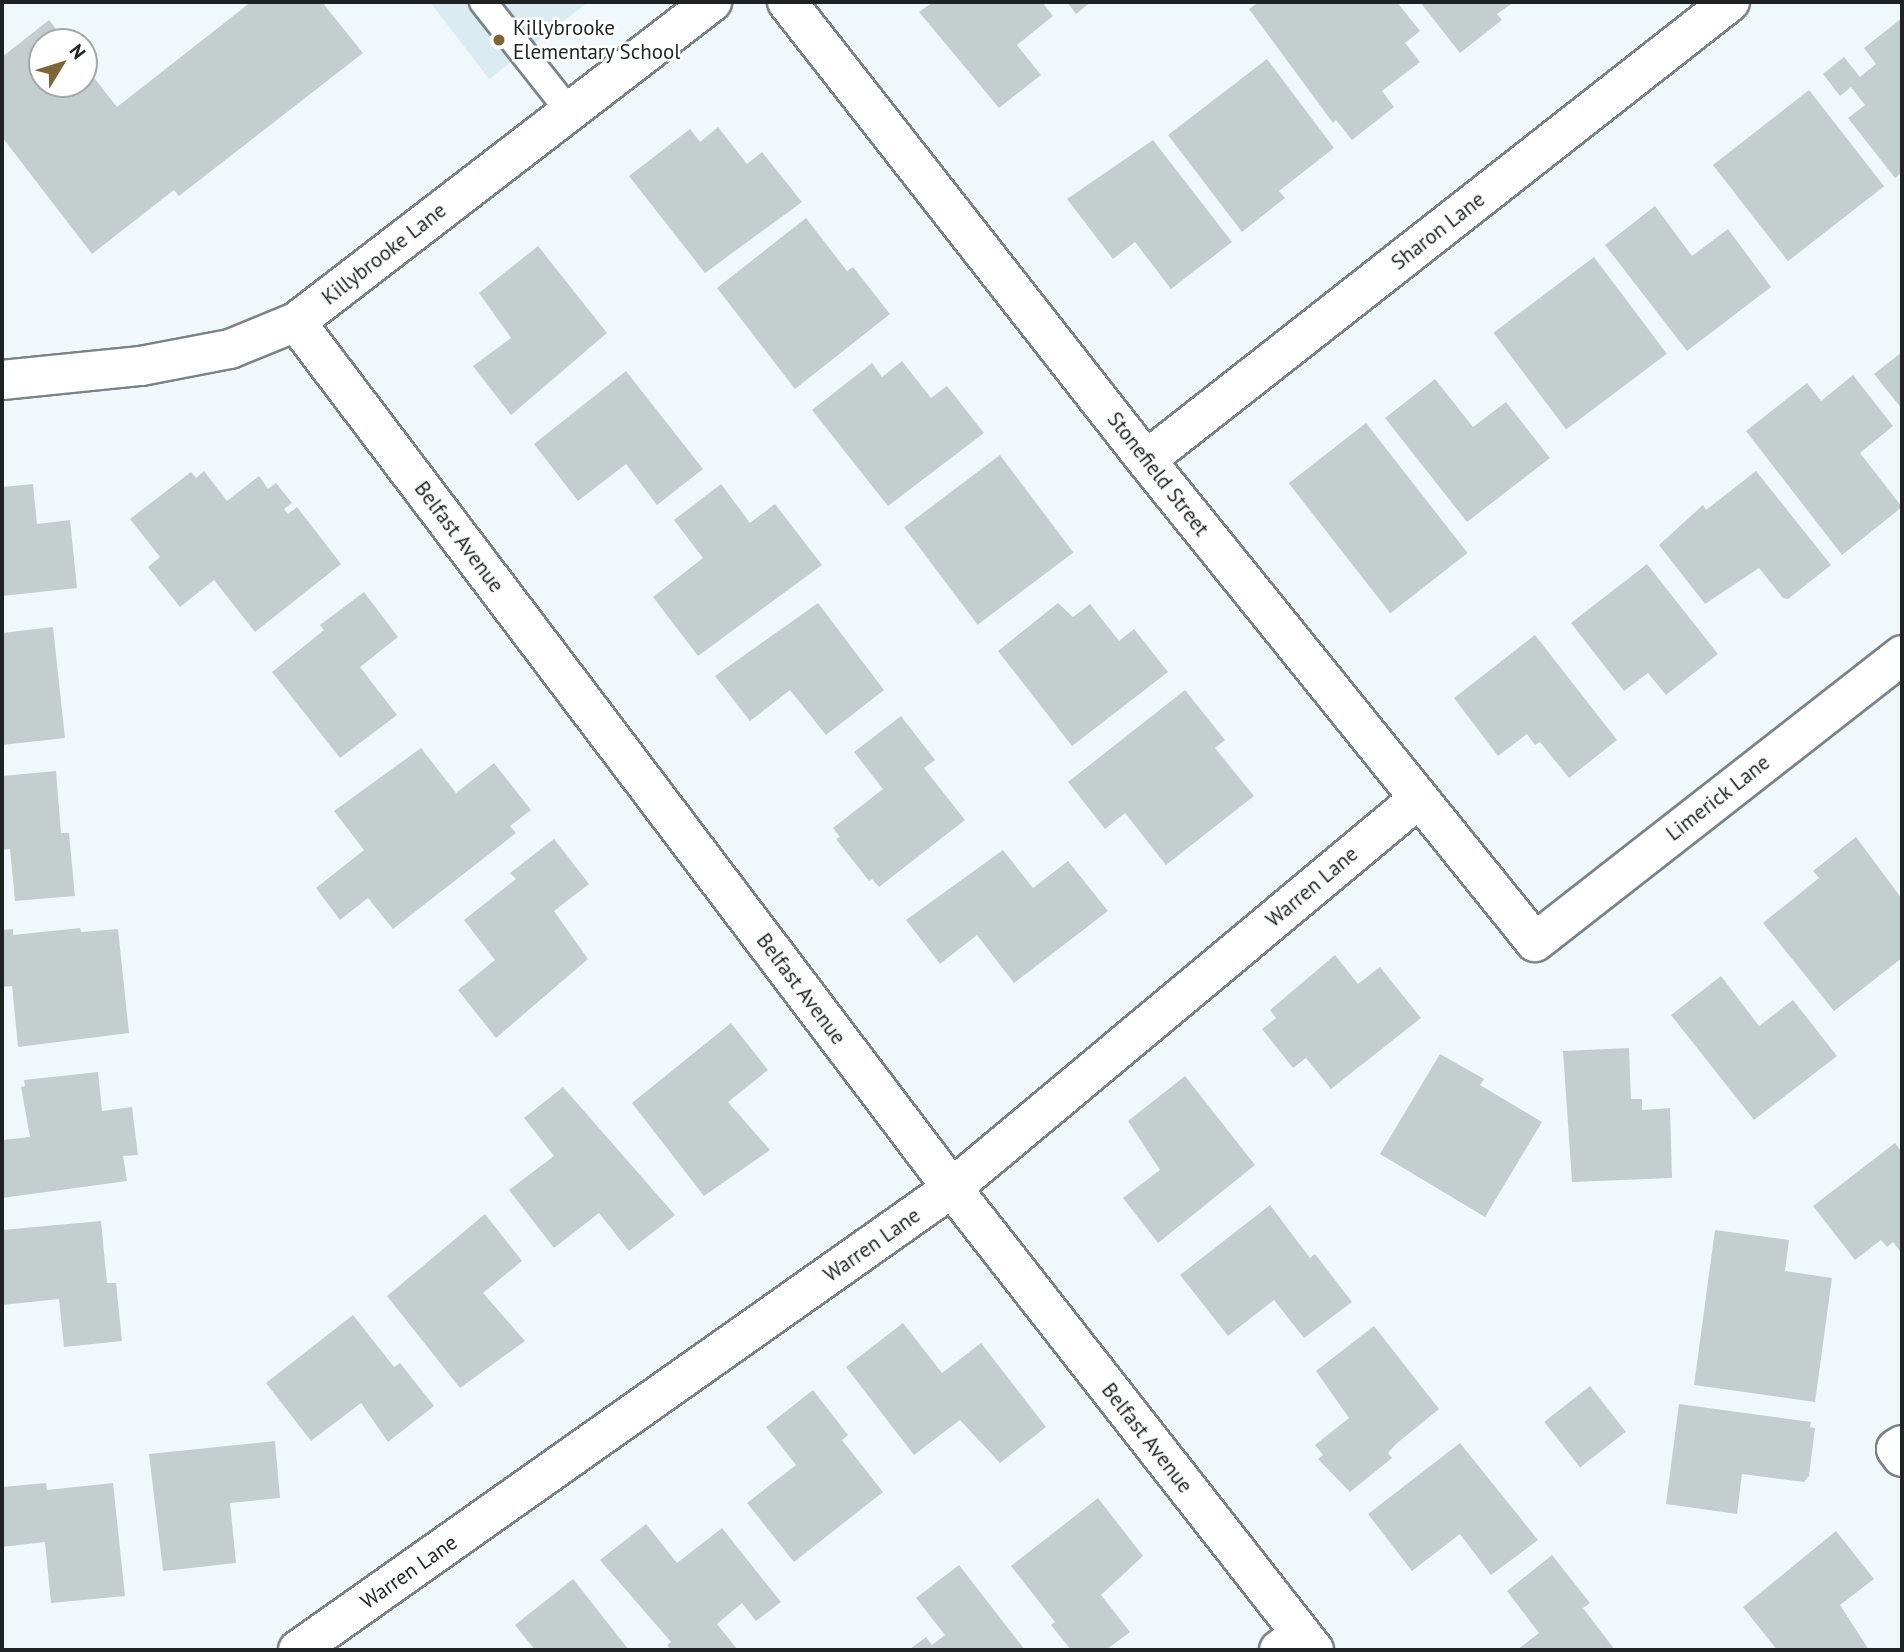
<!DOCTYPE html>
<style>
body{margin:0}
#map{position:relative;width:1904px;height:1652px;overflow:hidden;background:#f0f8fc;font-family:"PT Sans",sans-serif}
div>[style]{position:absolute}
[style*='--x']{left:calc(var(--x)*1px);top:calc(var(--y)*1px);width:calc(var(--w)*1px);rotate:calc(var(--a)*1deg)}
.built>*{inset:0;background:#dbebf2}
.building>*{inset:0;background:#c5cecf;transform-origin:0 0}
.roads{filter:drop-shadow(2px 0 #7b8386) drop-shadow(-2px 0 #7b8386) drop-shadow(0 2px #7b8386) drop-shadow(0 -2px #7b8386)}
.lane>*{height:26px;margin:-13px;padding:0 13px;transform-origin:13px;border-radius:13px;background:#fff}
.street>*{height:38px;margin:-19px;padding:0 19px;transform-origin:19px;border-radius:19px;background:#fff}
.secondary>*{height:38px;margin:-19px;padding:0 19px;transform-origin:19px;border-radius:19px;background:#fff}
.dots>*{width:19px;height:19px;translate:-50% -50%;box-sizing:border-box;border:4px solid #fff;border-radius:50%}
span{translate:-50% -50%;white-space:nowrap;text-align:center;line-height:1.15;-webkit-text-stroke:5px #fff;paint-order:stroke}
.poi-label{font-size:21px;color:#1f2223}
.left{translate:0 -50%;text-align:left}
.street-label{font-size:21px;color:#1f2223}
.frame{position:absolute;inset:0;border:4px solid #1f2223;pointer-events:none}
.north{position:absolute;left:28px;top:28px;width:70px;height:70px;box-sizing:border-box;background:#fff;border:2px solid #a5a7a7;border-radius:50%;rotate:52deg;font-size:19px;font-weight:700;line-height:28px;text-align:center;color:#1f2223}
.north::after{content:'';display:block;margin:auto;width:24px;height:32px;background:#7d6636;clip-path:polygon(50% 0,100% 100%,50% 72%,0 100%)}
</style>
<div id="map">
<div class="built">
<i style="clip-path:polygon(430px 2px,588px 2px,489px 79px)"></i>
</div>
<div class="building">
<i style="clip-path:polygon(251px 2px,322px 2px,363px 53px,179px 196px,174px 190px,92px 254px,2px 137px,2px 57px,49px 20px,66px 42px,42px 42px,42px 84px,84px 84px,84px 65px,117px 107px)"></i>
<i style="clip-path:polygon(933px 2px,1042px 2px,1053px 16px,1017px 45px,1041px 75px,999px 108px,919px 12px)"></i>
<i style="clip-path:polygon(1067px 2px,1091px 2px,1076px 14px)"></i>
<i style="clip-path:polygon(1259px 2px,1397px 2px,1420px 31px,1405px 43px,1420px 62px,1382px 91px,1394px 107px,1352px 140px,1336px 120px,1333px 123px,1249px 9px)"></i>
<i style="clip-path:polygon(1420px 2px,1514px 2px,1497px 14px,1502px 20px,1460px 53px)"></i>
<i style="clip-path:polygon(1902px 18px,1902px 172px,1895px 178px,1848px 118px,1865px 105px,1851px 87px,1840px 96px,1823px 74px,1844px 57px,1860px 77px,1876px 64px,1864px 48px)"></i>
<i style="clip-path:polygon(1267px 59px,1334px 148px,1279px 191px,1285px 198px,1242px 232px,1168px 135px)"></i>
<i style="left:1809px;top:90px;width:122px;height:122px;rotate:52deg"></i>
<i style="clip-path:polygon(718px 127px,747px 164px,762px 152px,802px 202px,705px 273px,629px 176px,690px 129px,700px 142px)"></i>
<i style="clip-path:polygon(1153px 140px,1232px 242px,1171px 289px,1135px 242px,1113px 259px,1067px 199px)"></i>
<i style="clip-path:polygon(1655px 206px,1692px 256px,1728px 229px,1771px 287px,1687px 351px,1605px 245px)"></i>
<i style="clip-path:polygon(806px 218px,847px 271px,853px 267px,890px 314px,795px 389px,717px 288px)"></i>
<i style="clip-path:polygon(538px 246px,607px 333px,511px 415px,473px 366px,511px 338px,479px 293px)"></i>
<i style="left:1594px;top:257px;width:121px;height:126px;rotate:53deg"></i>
<i style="clip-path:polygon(1902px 352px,1902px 409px,1874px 374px)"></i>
<i style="clip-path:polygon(902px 361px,931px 398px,947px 386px,984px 433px,888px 506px,812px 410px,872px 363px,882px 377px)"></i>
<i style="clip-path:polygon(626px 371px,703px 469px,657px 505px,626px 464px,578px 501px,534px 444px)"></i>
<i style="clip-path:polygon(1853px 375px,1893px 426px,1860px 453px,1902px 507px,1842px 555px,1746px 431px,1807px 383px,1821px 401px)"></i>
<i style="clip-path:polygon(1435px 379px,1473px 427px,1506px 402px,1550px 458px,1467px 522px,1385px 418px)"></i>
<i style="left:1366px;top:423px;width:165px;height:98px;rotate:52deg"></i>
<i style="left:1000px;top:455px;width:122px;height:120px;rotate:53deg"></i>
<i style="clip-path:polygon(204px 471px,227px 501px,259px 476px,268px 489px,276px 483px,292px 503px,284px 509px,288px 514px,297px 507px,341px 564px,255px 632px,214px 580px,180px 607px,148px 567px,160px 557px,130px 519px,191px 472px,196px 478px)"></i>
<i style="clip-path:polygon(1756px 471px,1831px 565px,1788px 599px,1783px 598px,1759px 568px,1705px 604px,1659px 545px,1703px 505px,1706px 510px)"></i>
<i style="clip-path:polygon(33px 484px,37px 524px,70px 520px,77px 588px,2px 596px,2px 487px)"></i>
<i style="clip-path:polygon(721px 484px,750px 523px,775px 504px,822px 565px,698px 656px,653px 597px,703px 558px,674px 520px)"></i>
<i style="clip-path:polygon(1647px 564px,1718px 654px,1666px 695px,1648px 673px,1624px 691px,1571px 623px)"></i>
<i style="clip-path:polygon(364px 592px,398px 637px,360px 667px,397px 715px,340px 758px,272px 672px,324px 630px,320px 625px)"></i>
<i style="clip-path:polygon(818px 603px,884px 690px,826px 735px,790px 690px,750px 721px,715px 676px)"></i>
<i style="clip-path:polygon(1058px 603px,1073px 617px,1090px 604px,1119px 641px,1134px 629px,1168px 672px,1072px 746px,998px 651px)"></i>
<i style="clip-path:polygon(53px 627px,65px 738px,2px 745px,2px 633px)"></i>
<i style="clip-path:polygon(1535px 635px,1617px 740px,1569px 778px,1540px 742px,1535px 745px,1527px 734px,1498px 756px,1454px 698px)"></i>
<i style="clip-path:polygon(1185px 690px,1225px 740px,1215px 748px,1254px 796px,1166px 865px,1125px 813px,1105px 829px,1068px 782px)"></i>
<i style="clip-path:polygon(901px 716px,935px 760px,924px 768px,965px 820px,879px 887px,872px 879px,869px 881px,836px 839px,840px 837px,833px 828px,883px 789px,854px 752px)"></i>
<i style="clip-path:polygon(421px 748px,456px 793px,494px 763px,531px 810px,510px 826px,516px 833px,393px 929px,368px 898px,340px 920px,316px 888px,364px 850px,334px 811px)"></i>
<i style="clip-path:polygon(56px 771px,61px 833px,69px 833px,75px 896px,15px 901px,10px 849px,2px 850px,2px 776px)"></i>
<i style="clip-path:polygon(1856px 837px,1902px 899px,1902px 958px,1834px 1011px,1763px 923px,1819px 878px,1813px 871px)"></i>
<i style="clip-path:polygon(554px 839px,589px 884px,554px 911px,588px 959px,496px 1038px,458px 990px,495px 960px,464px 920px,516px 879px,510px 873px)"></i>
<i style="clip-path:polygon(1003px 850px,1033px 888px,1068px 861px,1108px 911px,1014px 983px,977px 935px,940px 964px,906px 920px)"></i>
<i style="clip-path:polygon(80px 928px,81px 932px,118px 929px,129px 1033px,18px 1047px,12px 986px,2px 987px,2px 930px,13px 929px,13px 935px)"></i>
<i style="clip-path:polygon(1335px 955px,1358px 984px,1380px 967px,1421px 1018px,1331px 1089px,1306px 1058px,1293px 1068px,1262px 1029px,1276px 1018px,1270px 1010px)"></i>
<i style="clip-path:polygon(1721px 976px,1759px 1026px,1793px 1000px,1837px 1056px,1754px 1120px,1671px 1015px)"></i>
<i style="clip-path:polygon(731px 1023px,768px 1070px,728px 1102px,770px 1150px,704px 1196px,632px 1103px)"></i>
<i style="clip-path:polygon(1629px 1048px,1631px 1099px,1642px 1099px,1642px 1110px,1670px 1108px,1672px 1178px,1572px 1182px,1563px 1051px)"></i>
<i style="clip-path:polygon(1440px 1054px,1484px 1079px,1480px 1085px,1542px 1122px,1485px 1217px,1380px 1154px)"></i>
<i style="clip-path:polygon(98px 1072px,102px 1111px,132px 1107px,138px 1155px,123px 1156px,127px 1181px,2px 1198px,2px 1140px,30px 1137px,21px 1087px,25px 1086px,24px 1080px)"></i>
<i style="clip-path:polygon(1185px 1076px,1255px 1165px,1158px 1243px,1123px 1198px,1160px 1170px,1128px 1121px)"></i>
<i style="clip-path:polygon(563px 1087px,675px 1215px,629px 1251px,599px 1213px,554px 1248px,509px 1190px,554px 1156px,524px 1118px)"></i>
<i style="clip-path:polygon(1895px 1143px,1902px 1152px,1902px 1254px,1893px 1242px,1887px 1247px,1881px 1240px,1855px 1260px,1813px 1206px)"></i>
<i style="clip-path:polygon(1270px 1205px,1310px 1258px,1315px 1254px,1352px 1302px,1304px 1338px,1274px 1300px,1228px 1336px,1180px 1275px)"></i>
<i style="clip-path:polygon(485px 1214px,522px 1261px,483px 1293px,525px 1341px,460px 1388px,387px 1296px)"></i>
<i style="clip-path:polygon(101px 1221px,107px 1283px,116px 1283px,122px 1341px,64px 1347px,59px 1299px,2px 1305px,2px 1230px)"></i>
<i style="clip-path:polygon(1715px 1230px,1789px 1240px,1785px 1271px,1832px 1278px,1815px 1402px,1694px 1385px)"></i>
<i style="clip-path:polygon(353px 1315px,394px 1367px,400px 1363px,434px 1406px,388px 1442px,361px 1403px,311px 1441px,266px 1383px)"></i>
<i style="clip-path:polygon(903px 1323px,942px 1373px,981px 1343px,1046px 1427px,1000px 1463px,960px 1420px,914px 1455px,846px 1367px)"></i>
<i style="clip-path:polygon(1374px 1326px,1439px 1409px,1396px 1444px,1388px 1453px,1392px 1458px,1350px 1492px,1318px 1459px,1323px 1455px,1315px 1445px,1349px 1418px,1316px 1371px)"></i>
<i style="left:1590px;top:1386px;width:58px;height:58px;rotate:52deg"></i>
<i style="clip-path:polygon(813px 1390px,848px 1435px,842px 1440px,883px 1492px,794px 1562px,747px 1503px,796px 1465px,766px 1427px)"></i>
<i style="clip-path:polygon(1679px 1404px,1811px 1422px,1810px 1427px,1815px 1428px,1809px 1476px,1804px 1482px,1742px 1474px,1737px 1514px,1666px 1504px)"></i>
<i style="clip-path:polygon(275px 1441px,280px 1498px,230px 1503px,236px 1563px,163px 1571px,149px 1454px)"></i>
<i style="clip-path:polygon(1460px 1443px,1538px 1540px,1491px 1575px,1460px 1534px,1412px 1571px,1368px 1514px)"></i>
<i style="clip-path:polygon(46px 1483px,47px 1490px,113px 1483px,125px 1596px,51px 1603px,45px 1542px,2px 1547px,2px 1487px)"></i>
<i style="clip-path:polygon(1098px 1498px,1143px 1556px,1101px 1595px,1130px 1632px,1106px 1650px,1071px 1650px,1051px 1625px,1055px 1622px,1011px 1566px)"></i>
<i style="clip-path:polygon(646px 1524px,677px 1563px,722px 1528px,781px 1602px,756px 1621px,742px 1603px,717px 1624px,738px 1650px,671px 1650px,667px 1645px,671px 1642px,600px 1560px)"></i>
<i style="clip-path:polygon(1836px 1531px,1874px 1579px,1840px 1605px,1869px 1650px,1777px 1650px,1743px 1607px)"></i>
<i style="clip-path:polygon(1552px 1555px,1590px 1603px,1583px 1608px,1615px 1650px,1517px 1650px,1539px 1633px,1507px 1591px)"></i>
<i style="clip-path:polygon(959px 1565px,1025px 1650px,909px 1650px,926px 1637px,932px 1645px,945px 1635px,916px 1598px)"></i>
<i style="clip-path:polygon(573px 1579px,629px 1650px,535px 1650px,515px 1625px)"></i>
</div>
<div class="roads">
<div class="lane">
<i style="--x:483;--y:2;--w:139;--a:51.7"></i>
</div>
<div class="street">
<i style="--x:787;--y:2;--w:582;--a:51.91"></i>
<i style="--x:1146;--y:460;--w:619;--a:51.09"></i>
<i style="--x:1535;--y:942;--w:466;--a:-38"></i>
<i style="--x:1146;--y:460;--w:742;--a:-38.11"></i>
<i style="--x:1902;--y:1445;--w:7;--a:146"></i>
<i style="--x:1896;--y:1449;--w:10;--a:53"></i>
<i style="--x:298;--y:1650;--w:801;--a:-35.24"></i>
<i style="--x:952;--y:1188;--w:606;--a:-39.84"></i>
<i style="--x:1279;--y:1650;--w:26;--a:-37"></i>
</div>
<div class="secondary">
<i style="--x:296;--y:322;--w:1086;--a:52.86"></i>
<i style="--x:952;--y:1188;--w:587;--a:51.92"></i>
<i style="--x:2;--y:380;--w:140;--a:-5.8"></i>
<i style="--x:141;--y:366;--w:91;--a:-10.8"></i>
<i style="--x:230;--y:349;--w:71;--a:-22.2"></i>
<i style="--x:296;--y:322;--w:525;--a:-37.57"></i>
</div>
</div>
<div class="dots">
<i style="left:499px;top:40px;background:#7d6636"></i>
</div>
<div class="poi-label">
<span class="left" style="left:513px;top:40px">Killybrooke<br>Elementary School</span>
</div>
<div class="street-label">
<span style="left:1438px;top:231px;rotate:-38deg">Sharon Lane</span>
<span style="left:384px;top:254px;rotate:-38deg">Killybrooke Lane</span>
<span style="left:1158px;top:474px;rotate:52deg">Stonefield Street</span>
<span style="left:459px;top:537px;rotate:53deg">Belfast Avenue</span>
<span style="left:1718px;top:798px;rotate:-38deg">Limerick Lane</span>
<span style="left:1312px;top:887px;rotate:-40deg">Warren Lane</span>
<span style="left:801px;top:989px;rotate:53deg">Belfast Avenue</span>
<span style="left:872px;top:1245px;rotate:-35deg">Warren Lane</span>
<span style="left:1147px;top:1438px;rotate:52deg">Belfast Avenue</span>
<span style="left:409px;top:1572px;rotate:-35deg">Warren Lane</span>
</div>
<div class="frame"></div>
<div class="north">N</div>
</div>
